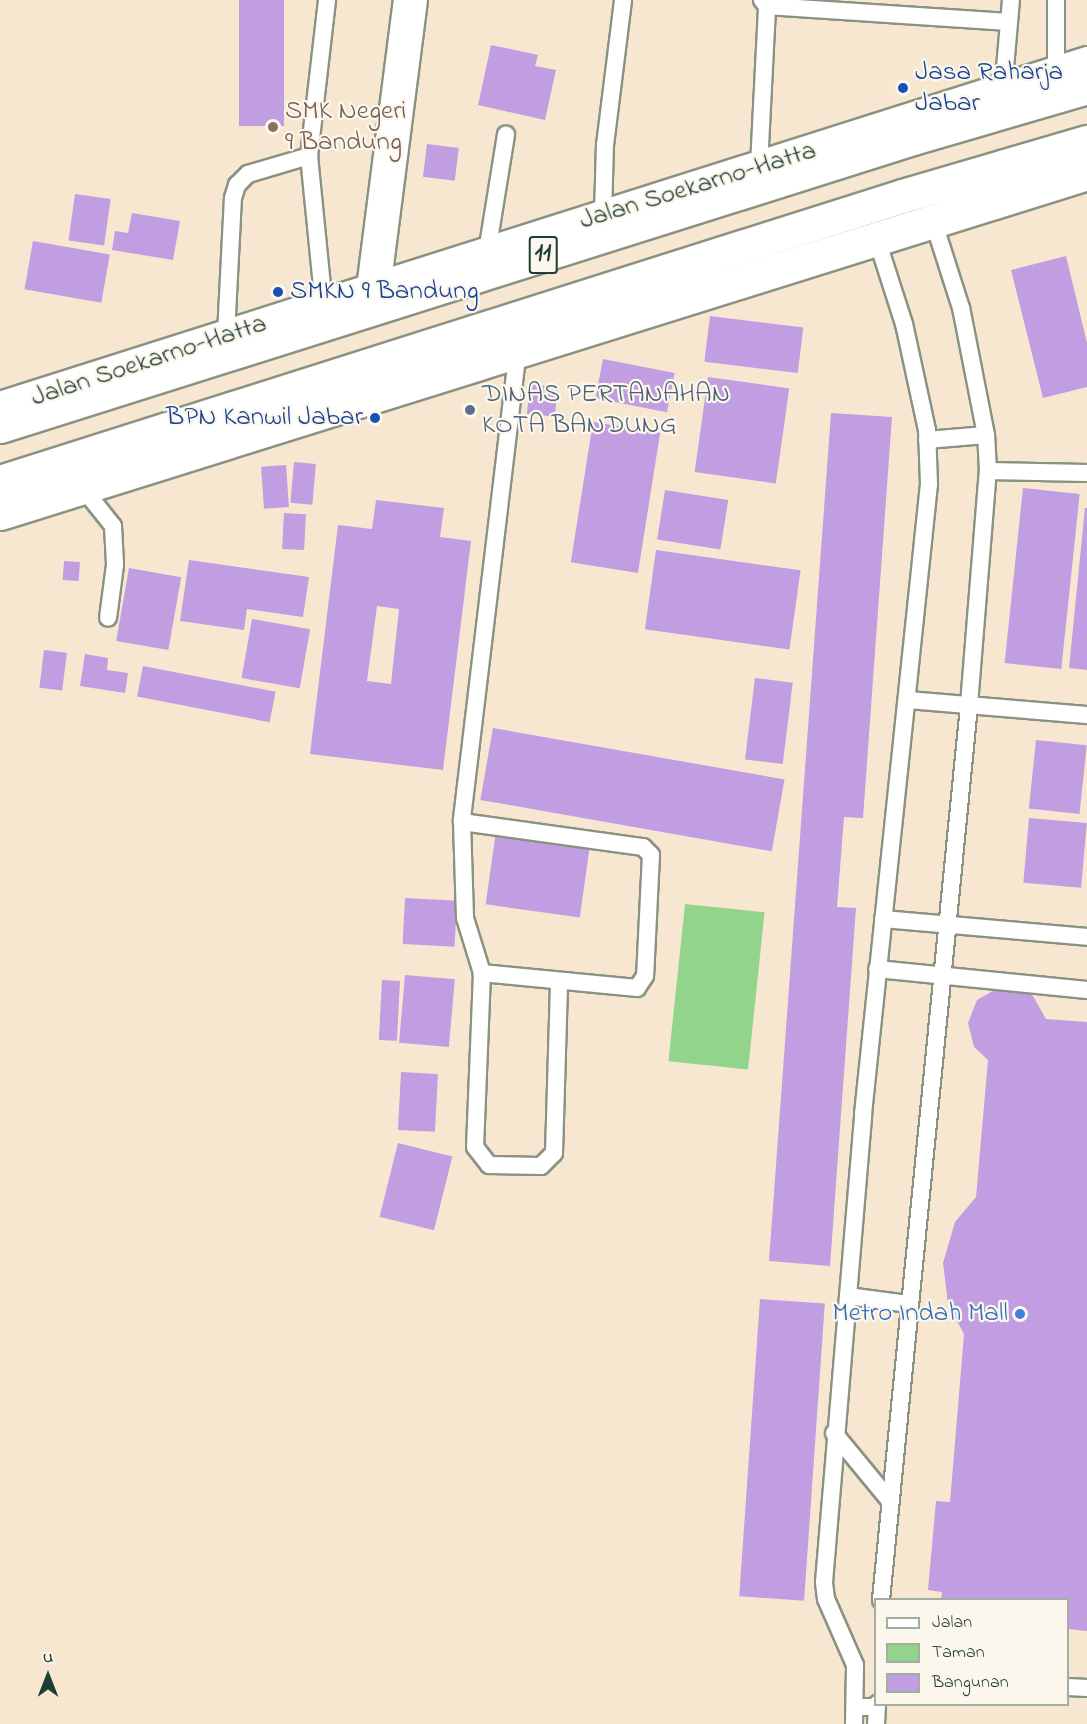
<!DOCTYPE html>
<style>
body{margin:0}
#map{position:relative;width:1087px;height:1724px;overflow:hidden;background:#f7e7d0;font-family:"Indie Flower",sans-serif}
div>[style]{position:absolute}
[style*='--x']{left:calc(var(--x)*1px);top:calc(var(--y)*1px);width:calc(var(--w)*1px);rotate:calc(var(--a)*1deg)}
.green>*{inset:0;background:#92d48c;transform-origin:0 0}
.building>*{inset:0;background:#c09ee1;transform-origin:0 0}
.roads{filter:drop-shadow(2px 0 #8b9282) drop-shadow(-2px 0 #8b9282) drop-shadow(0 2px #8b9282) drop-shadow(0 -2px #8b9282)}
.service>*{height:16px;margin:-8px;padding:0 8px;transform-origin:8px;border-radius:8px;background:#fff}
.minor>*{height:33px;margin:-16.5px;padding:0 16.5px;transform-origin:16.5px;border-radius:16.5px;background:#fff}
.secondary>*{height:33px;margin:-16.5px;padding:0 16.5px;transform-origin:16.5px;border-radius:16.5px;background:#fff}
.trunk>*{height:33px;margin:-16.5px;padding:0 16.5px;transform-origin:16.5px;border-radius:16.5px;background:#fff}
.dots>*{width:16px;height:16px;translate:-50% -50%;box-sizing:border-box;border:3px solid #fbf7ec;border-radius:50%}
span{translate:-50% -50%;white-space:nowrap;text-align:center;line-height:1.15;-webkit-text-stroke:4.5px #fbf7ec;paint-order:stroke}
.shield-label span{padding:2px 4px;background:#fbf7ec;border:2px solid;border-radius:4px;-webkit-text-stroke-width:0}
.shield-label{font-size:26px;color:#1f3d34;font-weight:700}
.transit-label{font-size:27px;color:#164399}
.left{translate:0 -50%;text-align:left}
.right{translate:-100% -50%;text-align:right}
.education-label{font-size:27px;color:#785e54}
.street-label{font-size:27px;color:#1f3d34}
.service-label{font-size:27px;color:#4e5e75}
.shop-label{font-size:27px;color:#366cbe}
.legend{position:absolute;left:874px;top:1598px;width:195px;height:108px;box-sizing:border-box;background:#fbf7ec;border:2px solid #a3ada2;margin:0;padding:8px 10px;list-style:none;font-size:18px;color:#1f3d34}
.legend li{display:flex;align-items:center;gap:12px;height:30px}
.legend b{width:30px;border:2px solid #a3ada2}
.north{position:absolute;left:18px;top:1646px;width:60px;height:60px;-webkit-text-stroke:4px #fbf7ec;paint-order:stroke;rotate:0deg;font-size:16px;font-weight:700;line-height:24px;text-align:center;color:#1f3d34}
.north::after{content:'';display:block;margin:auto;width:21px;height:27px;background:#1f3d34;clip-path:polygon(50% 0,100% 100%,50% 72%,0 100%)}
</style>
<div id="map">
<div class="green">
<i style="left:685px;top:904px;width:80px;height:158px;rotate:6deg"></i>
</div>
<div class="building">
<i style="left:239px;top:0;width:45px;height:126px"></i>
<i style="clip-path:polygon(491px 45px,538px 55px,535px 66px,556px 70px,545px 120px,478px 105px)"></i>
<i style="left:427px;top:144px;width:32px;height:33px;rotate:7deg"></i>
<i style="left:75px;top:194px;width:36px;height:47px;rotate:8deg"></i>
<i style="clip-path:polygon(132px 213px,180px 221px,173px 260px,112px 250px,115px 231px,128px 233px)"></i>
<i style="left:33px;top:241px;width:78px;height:49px;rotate:10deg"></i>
<i style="clip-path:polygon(1066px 256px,1087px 343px,1087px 387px,1043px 398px,1011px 270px)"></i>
<i style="left:710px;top:316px;width:94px;height:46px;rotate:7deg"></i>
<i style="left:603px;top:359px;width:73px;height:40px;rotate:11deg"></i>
<i style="left:708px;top:377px;width:82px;height:96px;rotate:8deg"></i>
<i style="left:530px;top:384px;width:28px;height:30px;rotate:6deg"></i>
<i style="clip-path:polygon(831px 413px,892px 417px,863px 818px,844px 817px,837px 907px,856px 908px,830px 1266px,769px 1261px)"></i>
<i style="left:593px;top:422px;width:68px;height:142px;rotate:9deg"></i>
<i style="left:294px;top:462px;width:22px;height:41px;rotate:5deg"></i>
<i style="left:286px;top:465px;width:42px;height:25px;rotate:86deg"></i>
<i style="left:1023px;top:488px;width:57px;height:176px;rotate:6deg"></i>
<i style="left:665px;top:490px;width:64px;height:50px;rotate:9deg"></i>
<i style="clip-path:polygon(evenodd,376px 500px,444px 508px,440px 537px,471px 541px,443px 770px,310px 754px,338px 525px,372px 529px,376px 500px,377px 606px,399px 609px,391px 684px,367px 681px,377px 606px)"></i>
<i style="clip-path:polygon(1085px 508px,1087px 508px,1087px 670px,1069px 668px)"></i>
<i style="left:284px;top:513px;width:22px;height:36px;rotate:3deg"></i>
<i style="left:656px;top:550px;width:146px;height:80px;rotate:8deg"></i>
<i style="clip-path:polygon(189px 560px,309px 577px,303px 617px,247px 609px,244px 630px,180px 621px)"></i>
<i style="left:64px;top:561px;width:16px;height:19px;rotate:4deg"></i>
<i style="left:129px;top:568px;width:53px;height:74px;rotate:10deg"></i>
<i style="left:252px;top:619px;width:59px;height:60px;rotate:10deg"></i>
<i style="left:44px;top:650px;width:23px;height:38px;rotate:7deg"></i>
<i style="clip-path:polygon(85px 654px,108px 658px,107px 670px,128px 673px,125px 693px,80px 686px)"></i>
<i style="left:143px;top:666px;width:135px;height:31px;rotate:11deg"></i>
<i style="left:755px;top:678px;width:38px;height:82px;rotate:7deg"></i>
<i style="left:493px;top:728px;width:296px;height:73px;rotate:10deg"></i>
<i style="left:1036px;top:740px;width:51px;height:69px;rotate:6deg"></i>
<i style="left:1029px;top:818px;width:58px;height:65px;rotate:5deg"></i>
<i style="left:496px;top:831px;width:95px;height:74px;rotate:8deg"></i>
<i style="left:405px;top:898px;width:52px;height:46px;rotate:3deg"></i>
<i style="left:405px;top:975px;width:50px;height:68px;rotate:5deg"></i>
<i style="left:382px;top:980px;width:18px;height:60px;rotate:3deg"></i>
<i style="clip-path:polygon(998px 988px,1023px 990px,1033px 996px,1046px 1019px,1087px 1022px,1087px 1631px,1068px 1629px,1068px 1600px,941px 1600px,942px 1592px,928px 1590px,936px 1501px,950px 1502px,964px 1334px,948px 1304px,943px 1263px,955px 1222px,976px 1197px,988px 1060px,974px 1047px,968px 1023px,977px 1000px)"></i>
<i style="left:401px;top:1072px;width:37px;height:58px;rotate:3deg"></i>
<i style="left:398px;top:1143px;width:56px;height:76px;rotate:14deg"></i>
<i style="left:760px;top:1299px;width:65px;height:298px;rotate:4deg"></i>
</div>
<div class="roads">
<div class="service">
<i style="--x:767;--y:6;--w:242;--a:3.8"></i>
<i style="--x:1056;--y:73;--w:73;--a:-90"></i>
<i style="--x:1003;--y:91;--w:91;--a:-85"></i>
<i style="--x:309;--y:156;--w:151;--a:84.3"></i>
<i style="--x:759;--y:166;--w:160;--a:-87.1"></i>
<i style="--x:767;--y:6;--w:8;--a:-130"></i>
<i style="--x:603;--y:215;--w:70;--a:-88.4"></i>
<i style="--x:605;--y:145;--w:146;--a:-82.9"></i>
<i style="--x:487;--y:252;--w:119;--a:-80.8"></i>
<i style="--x:226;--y:335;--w:137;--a:-87.1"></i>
<i style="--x:233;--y:198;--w:14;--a:-73"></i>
<i style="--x:237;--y:185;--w:16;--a:-45"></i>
<i style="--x:248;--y:174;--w:64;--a:-16.4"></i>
<i style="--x:309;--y:156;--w:157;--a:-83.4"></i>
<i style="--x:518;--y:349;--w:476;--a:96.8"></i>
<i style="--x:462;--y:822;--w:96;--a:88.2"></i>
<i style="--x:465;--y:918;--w:58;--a:72.8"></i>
<i style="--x:482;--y:973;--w:174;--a:92.3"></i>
<i style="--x:475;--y:1147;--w:23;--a:52"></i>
<i style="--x:489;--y:1165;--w:52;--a:1.1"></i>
<i style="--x:541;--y:1166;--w:18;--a:-45"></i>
<i style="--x:554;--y:1153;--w:172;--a:-88.3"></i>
<i style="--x:927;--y:440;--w:59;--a:-4.8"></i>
<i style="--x:988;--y:471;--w:99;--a:1.2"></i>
<i style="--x:82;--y:487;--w:50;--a:51.5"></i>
<i style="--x:113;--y:526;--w:39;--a:87"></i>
<i style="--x:115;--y:565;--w:53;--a:97.5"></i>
<i style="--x:907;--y:700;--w:181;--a:4.8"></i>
<i style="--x:462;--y:822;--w:183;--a:7.9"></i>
<i style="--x:643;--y:847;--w:11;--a:45"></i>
<i style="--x:651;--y:855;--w:121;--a:92.8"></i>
<i style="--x:645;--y:976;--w:14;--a:124"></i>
<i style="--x:637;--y:988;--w:156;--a:-174.5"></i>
<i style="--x:883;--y:919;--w:205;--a:5"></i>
<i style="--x:877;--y:969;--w:211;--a:5.7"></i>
<i style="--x:848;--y:1296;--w:62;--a:7.5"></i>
<i style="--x:834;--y:1433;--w:88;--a:50.5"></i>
<i style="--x:881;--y:1600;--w:899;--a:-84.38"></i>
<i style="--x:969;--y:705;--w:235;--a:-85.4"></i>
<i style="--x:988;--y:471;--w:36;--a:-93"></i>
<i style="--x:986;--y:435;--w:129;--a:-101.1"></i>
<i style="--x:961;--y:308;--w:92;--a:-107.7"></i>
<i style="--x:1068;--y:1687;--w:19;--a:3"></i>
<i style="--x:855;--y:1707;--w:22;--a:0"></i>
<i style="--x:854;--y:1724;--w:59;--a:-89"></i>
<i style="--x:855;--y:1665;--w:72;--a:-113.7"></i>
<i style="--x:826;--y:1599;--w:17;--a:-97"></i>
<i style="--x:824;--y:1582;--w:470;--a:-85.2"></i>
<i style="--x:863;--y:1114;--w:633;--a:-84.02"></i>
<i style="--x:929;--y:484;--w:54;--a:-92.1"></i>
<i style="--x:927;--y:430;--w:108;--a:-102.2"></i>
<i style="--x:904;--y:324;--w:91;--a:-107.8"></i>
<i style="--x:876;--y:1724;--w:20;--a:-87"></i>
</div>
<div class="minor">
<i style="--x:373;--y:288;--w:290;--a:-82.7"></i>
</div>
<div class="secondary">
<i style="--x:0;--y:408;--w:1140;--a:-17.61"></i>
<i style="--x:0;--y:513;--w:1139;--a:-17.37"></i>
</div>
<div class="trunk">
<i style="--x:249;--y:413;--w:63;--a:0"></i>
<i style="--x:0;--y:426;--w:957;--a:-17.51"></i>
<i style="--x:913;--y:138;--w:181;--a:-16.3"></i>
<i style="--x:0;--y:482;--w:946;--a:-17.59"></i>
<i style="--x:902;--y:196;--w:193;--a:-16.3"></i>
</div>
</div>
<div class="dots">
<i style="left:903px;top:88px;background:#1a4fb4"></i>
<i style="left:273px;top:127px;background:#8d6e63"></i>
<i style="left:278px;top:292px;background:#1a4fb4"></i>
<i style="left:470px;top:410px;background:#5c6f8a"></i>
<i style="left:375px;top:418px;background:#1a4fb4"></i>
<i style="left:1020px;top:1314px;background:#3f7fe0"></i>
</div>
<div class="shield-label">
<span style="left:543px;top:255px">11</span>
</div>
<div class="transit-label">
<span class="left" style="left:915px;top:88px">Jasa Raharja<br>Jabar</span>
<span class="left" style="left:290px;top:292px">SMKN 9 Bandung</span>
<span class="right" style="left:363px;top:418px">BPN Kanwil Jabar</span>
</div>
<div class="education-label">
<span class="left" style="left:285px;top:127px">SMK Negeri<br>9 Bandung</span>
</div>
<div class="street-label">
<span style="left:698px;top:186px;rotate:-17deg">Jalan Soekarno-Hatta</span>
<span style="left:149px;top:361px;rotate:-18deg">Jalan Soekarno-Hatta</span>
</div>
<div class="service-label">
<span class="left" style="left:482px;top:410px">DINAS PERTANAHAN<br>KOTA BANDUNG</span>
</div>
<div class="shop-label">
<span class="right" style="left:1008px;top:1314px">Metro Indah Mall</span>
</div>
<ul class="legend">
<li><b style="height:8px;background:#fff"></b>Jalan</li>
<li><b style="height:16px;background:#92d48c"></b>Taman</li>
<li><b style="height:16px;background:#c09ee1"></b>Bangunan</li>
</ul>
<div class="north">U</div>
</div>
